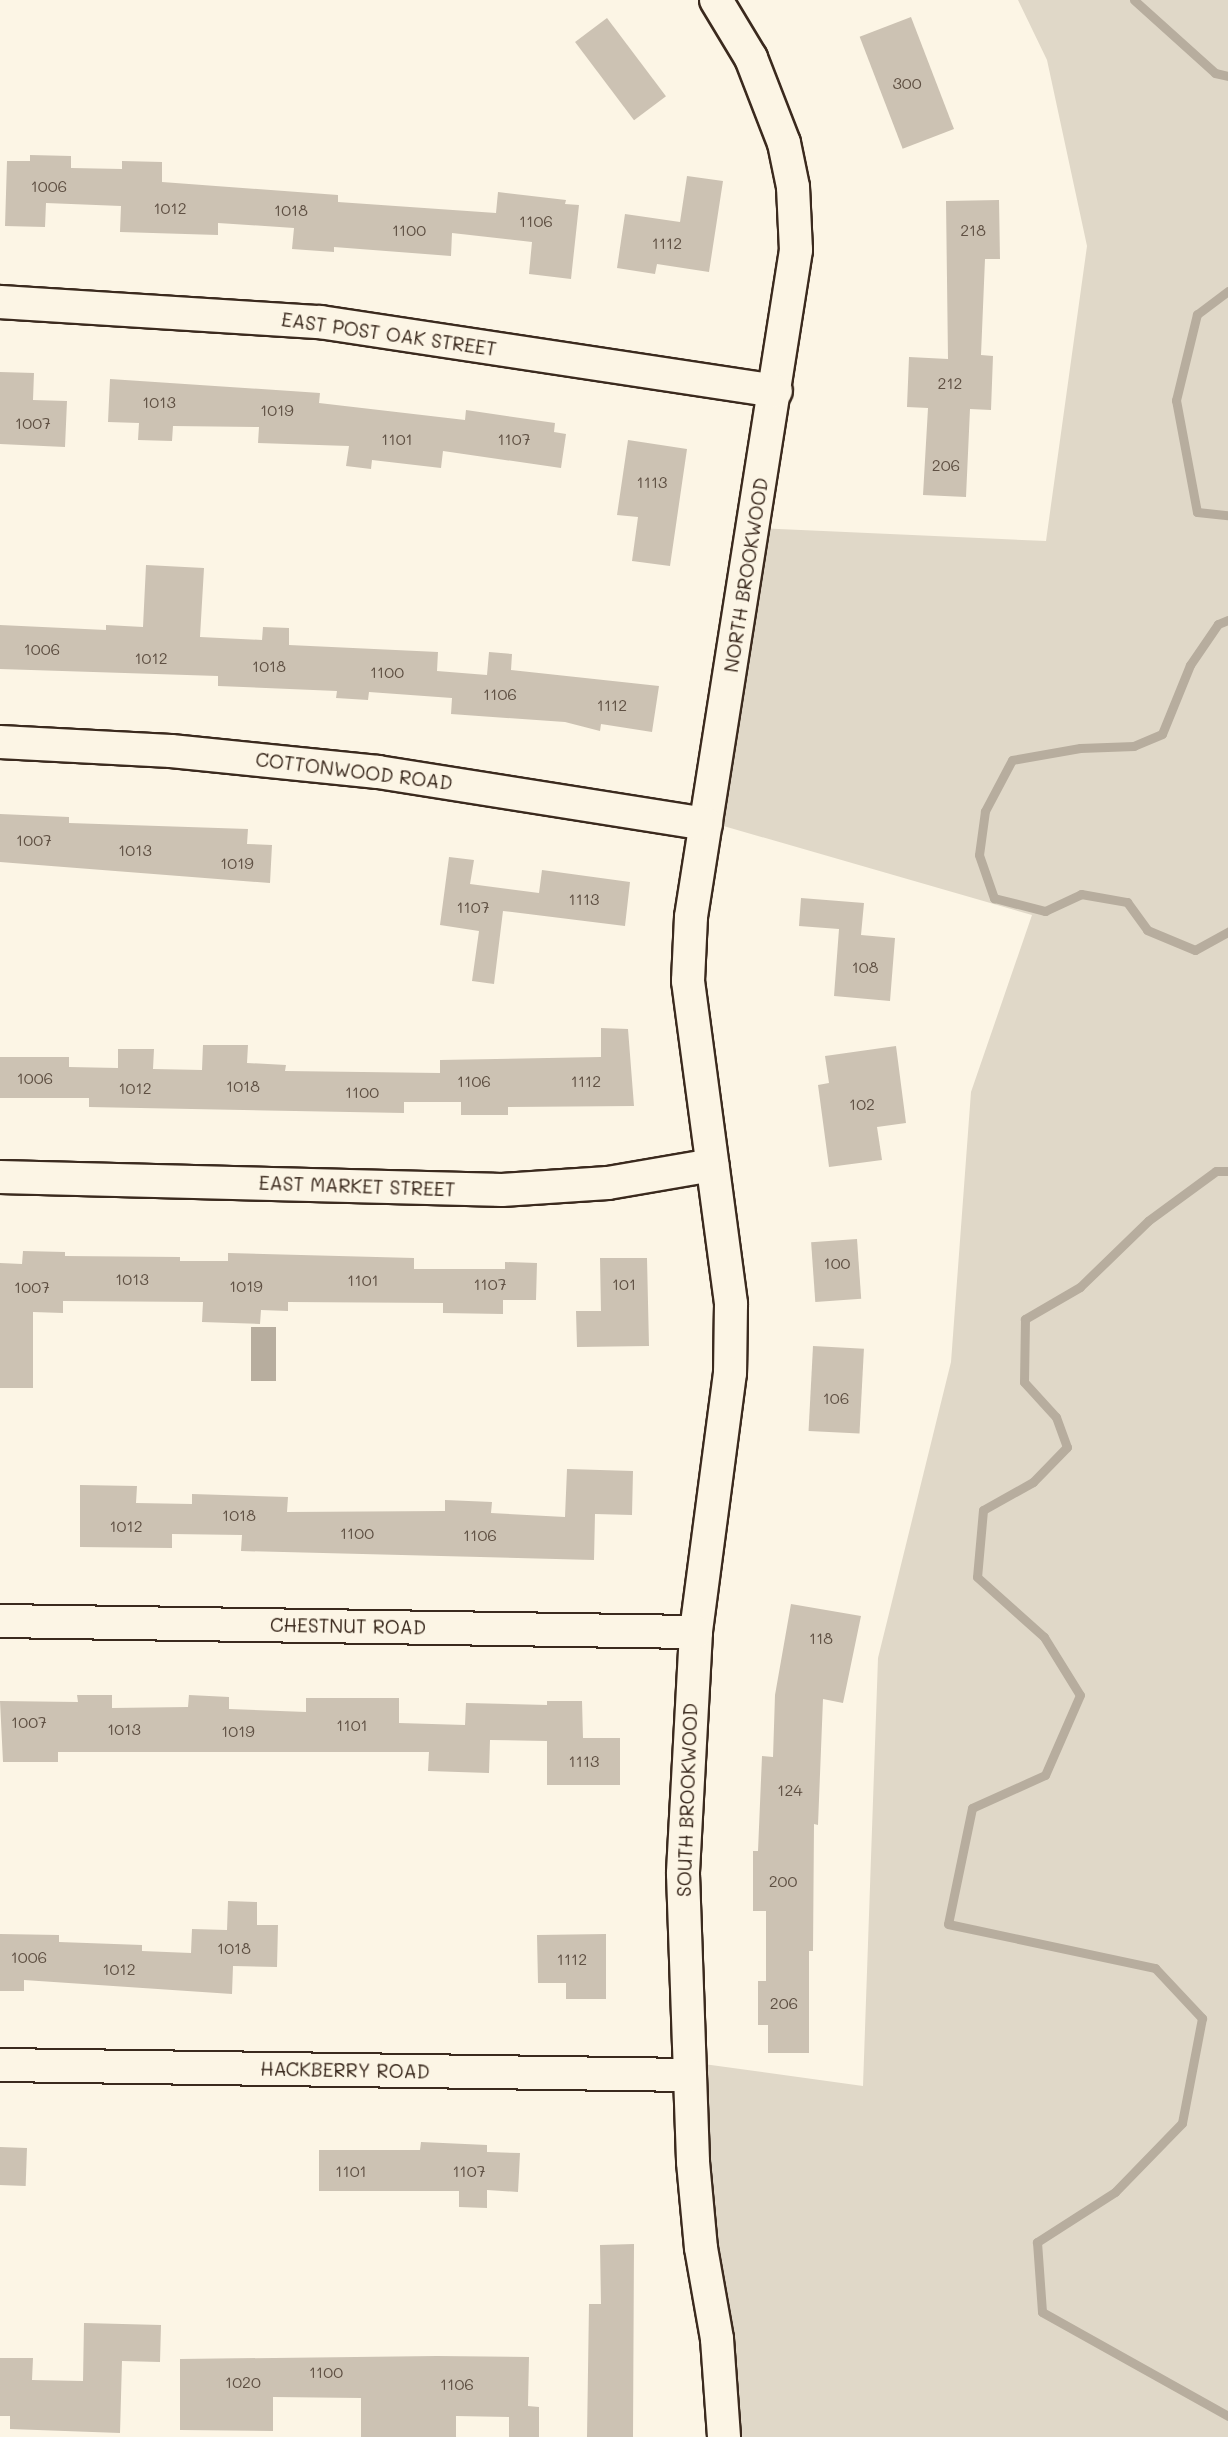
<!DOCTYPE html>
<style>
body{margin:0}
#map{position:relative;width:1228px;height:2437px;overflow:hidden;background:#fcf5e5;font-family:Mali,sans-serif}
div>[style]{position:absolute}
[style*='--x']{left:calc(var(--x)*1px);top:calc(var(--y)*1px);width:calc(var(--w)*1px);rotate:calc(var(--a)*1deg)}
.green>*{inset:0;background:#e0d8c8}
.water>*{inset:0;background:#b7ad9e;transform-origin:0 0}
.stream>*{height:9px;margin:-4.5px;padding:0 4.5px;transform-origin:4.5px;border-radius:4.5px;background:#b7ad9e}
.building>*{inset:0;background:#ccc2b3;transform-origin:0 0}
.roads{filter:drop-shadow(2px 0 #3b2a1e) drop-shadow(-2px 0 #3b2a1e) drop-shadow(0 2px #3b2a1e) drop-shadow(0 -2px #3b2a1e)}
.street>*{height:32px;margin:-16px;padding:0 16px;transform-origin:16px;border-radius:16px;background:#fcf5e5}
span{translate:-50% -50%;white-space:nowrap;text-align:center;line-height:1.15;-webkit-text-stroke:5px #fcf5e5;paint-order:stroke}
.number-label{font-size:16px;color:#5f5043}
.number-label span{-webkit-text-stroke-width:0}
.street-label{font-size:19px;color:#3b2a1e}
</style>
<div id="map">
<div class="green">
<i style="clip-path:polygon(1018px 0,1228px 0,1228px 2437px,718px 2437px,689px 2062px,863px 2086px,878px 1658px,951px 1362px,971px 1092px,1032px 915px,720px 825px,754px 528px,1046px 541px,1087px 246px,1047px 60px)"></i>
</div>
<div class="water">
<i style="left:251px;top:1327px;width:25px;height:54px"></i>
</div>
<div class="stream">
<i style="--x:1134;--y:0;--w:109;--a:42"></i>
<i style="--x:1215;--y:73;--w:13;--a:13"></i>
<i style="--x:1228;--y:291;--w:39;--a:143"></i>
<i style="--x:1197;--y:314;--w:89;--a:103.7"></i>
<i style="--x:1176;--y:400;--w:114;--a:79.4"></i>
<i style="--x:1197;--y:512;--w:31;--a:6"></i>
<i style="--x:1228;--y:620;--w:11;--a:158"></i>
<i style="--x:1218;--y:624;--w:50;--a:124.3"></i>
<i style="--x:1190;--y:665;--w:74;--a:112.1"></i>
<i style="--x:1162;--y:734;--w:30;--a:157"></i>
<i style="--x:1134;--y:746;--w:54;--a:177.9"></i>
<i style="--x:1080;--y:748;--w:69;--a:170"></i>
<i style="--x:1012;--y:760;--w:58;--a:117.9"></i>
<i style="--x:985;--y:811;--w:44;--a:97.8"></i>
<i style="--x:979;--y:855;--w:46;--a:70.8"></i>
<i style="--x:994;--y:898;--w:53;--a:14.3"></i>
<i style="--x:1045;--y:911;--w:40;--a:-25"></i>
<i style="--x:1081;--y:894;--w:47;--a:9.9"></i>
<i style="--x:1127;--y:902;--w:34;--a:54"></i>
<i style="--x:1147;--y:930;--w:52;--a:22.6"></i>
<i style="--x:1195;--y:950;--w:38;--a:-29"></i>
<i style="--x:1228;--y:1171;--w:12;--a:180"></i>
<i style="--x:1216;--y:1171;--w:84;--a:143.7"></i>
<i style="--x:1148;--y:1221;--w:95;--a:135.9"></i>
<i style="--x:1080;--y:1287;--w:64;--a:149.8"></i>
<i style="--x:1025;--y:1319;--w:63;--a:90.9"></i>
<i style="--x:1024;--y:1382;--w:47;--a:47.6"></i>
<i style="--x:1056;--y:1417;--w:32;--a:70"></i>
<i style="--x:1067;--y:1447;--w:49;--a:134.2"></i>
<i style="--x:1033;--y:1482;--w:57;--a:150.8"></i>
<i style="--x:983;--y:1510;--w:67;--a:95.1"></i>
<i style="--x:977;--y:1577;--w:90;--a:41.8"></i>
<i style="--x:1044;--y:1637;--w:68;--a:58.2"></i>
<i style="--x:1080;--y:1695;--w:87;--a:113.6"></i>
<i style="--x:1045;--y:1775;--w:80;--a:155.7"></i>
<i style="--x:972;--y:1808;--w:118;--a:101.7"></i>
<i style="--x:948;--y:1924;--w:212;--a:12"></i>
<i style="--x:1155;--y:1968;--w:69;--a:46.8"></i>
<i style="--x:1202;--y:2018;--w:107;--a:100.8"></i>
<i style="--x:1182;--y:2123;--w:96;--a:134.2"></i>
<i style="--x:1115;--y:2192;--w:93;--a:147.3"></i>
<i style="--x:1037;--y:2242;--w:70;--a:85.9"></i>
<i style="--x:1042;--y:2312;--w:213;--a:29.2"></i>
</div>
<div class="building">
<i style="left:911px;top:17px;width:120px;height:55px;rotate:69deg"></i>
<i style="left:607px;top:18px;width:98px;height:40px;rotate:53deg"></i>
<i style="clip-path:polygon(30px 155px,71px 156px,71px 168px,122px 169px,122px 161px,162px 162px,162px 182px,338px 195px,338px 202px,496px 213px,498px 192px,566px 200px,565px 204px,579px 205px,571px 279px,529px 274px,532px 242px,452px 233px,451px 256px,334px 247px,334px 252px,292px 249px,294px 228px,218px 223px,218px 235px,120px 232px,121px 206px,46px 203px,45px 227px,5px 226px,7px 161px,30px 161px)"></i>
<i style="clip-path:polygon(687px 176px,723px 181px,709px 272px,657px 264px,655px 274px,617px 268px,625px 214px,680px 222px)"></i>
<i style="clip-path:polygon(999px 200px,1000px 259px,985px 259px,981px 355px,993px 356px,991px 410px,970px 409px,966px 497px,923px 495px,928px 408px,907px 407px,909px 357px,948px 359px,946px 201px)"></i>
<i style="clip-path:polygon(0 372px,34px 373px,33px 400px,67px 401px,65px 447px,0 444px)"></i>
<i style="clip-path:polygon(110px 379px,320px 393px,319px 403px,465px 420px,466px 410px,555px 423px,554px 432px,566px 434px,561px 468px,443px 451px,441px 468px,372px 460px,371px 469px,346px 466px,349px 446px,258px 443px,259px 427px,173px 426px,172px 441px,138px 440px,139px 423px,108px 422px)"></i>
<i style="clip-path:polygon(628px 440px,687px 449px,670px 566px,632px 561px,638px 517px,617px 515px)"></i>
<i style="clip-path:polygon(146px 565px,204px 568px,200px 637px,262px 640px,263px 627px,289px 628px,289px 645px,438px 652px,437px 671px,487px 675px,489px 652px,512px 654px,511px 670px,659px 686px,652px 732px,601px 724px,600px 731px,565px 722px,451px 714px,452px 698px,369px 692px,368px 700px,336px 698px,337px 691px,218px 686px,218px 676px,0 669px,0 625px,106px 630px,106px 625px,143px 627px)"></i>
<i style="clip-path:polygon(0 814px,69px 817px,69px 823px,248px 829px,247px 844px,272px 845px,270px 883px,0 862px)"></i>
<i style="clip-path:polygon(449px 857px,474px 860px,470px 884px,539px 893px,542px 870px,630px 882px,625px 926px,503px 911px,494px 984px,472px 981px,479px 931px,440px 925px)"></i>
<i style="clip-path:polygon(801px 898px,864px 903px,861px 935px,895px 938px,890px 1001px,834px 996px,839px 929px,799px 926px)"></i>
<i style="clip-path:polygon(601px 1028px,628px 1029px,634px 1106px,508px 1107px,508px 1115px,461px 1115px,461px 1102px,404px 1102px,404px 1113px,89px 1107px,89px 1098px,0 1098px,0 1057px,69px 1057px,69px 1067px,118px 1068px,118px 1049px,154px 1049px,153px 1069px,202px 1070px,203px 1045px,248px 1045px,247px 1063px,286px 1065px,285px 1071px,440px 1073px,440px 1060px,601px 1057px)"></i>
<i style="clip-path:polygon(896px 1046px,906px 1123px,877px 1127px,882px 1160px,829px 1167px,818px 1085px,829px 1083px,825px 1056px)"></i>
<i style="left:857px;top:1239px;width:60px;height:46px;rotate:86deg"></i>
<i style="clip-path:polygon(23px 1251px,65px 1252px,65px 1256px,180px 1257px,180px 1261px,228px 1261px,228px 1253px,414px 1258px,414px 1269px,505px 1269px,505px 1262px,537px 1263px,536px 1300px,503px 1300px,503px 1314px,443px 1313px,443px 1303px,288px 1302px,288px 1311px,261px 1310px,260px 1324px,202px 1322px,203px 1302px,63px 1301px,63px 1313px,33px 1312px,33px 1388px,0 1388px,0 1263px,22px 1264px)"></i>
<i style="clip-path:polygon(600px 1258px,647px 1258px,649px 1346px,577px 1347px,576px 1311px,601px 1311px)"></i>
<i style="left:813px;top:1346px;width:51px;height:85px;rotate:3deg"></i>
<i style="clip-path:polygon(567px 1469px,633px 1471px,632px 1515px,595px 1514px,594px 1560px,241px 1551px,242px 1535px,172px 1534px,172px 1548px,80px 1547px,80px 1485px,137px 1486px,136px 1503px,192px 1504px,192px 1494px,288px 1497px,287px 1512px,445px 1511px,445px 1500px,492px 1502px,491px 1513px,565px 1517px)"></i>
<i style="clip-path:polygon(791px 1604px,861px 1616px,843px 1703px,823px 1699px,818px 1825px,814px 1824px,813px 1951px,809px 1951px,809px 2053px,768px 2053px,768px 2025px,758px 2025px,758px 1981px,766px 1981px,766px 1911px,753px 1911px,753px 1851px,758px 1851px,762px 1756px,773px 1757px,775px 1695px)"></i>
<i style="clip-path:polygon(77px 1695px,112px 1695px,112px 1708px,188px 1707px,189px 1695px,229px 1697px,229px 1709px,306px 1712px,306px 1698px,399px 1698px,399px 1723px,465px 1725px,466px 1703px,547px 1705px,547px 1701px,582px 1701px,583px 1738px,620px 1738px,620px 1785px,547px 1785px,547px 1741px,490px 1740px,489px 1773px,428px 1771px,429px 1752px,58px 1752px,58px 1762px,3px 1762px,0 1701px,78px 1702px)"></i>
<i style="clip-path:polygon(228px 1901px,257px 1902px,257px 1925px,278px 1925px,277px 1967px,233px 1966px,232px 1994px,24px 1980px,24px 1991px,0 1991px,0 1934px,59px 1935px,59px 1942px,142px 1945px,142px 1951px,191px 1953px,192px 1929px,227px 1930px)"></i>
<i style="clip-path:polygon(606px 1934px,606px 1999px,566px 1999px,566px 1983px,538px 1983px,537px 1935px)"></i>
<i style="clip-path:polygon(421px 2142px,487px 2145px,487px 2152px,520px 2153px,518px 2192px,487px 2190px,487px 2208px,459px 2207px,459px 2191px,319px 2191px,319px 2150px,420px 2150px)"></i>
<i style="left:0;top:2147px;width:27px;height:38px;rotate:2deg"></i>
<i style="clip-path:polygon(634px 2244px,633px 2437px,587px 2437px,589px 2304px,601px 2304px,600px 2245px)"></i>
<i style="clip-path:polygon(84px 2323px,161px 2325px,160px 2362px,122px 2361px,120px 2433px,10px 2429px,10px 2416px,0 2416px,0 2358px,33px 2358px,32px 2380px,83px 2381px)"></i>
<i style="clip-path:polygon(437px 2356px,529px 2357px,528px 2406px,539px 2407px,539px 2437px,509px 2437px,509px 2417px,456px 2416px,456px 2437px,361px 2437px,361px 2398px,273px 2397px,273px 2431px,180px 2430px,180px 2359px)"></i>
</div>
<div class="roads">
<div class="street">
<i style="--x:716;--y:0;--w:68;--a:58.9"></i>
<i style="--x:751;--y:58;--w:91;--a:68.8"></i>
<i style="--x:784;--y:143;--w:45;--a:78.4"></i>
<i style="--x:793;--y:187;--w:63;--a:87.3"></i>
<i style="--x:796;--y:250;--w:675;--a:98.95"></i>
<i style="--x:691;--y:917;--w:64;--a:92.7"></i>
<i style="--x:688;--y:981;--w:326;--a:82.4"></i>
<i style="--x:731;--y:1304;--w:69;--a:90.8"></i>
<i style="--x:730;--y:1373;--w:261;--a:97.5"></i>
<i style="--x:696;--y:1632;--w:242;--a:93.1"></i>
<i style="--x:683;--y:1874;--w:288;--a:88"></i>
<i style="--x:693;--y:2162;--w:86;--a:84.7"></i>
<i style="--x:701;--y:2248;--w:92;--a:80"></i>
<i style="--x:717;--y:2339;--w:98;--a:85.9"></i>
<i style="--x:0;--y:302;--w:321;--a:3.6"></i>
<i style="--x:320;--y:322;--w:461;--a:8.6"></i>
<i style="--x:0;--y:742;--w:171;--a:3"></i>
<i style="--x:171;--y:751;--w:208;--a:5.8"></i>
<i style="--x:378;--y:772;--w:332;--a:9"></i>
<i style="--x:0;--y:1177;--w:502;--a:1.48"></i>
<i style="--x:502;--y:1190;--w:106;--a:-3.8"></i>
<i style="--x:608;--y:1183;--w:106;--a:-9.8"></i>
<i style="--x:0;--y:1621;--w:696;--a:0.91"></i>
<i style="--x:0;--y:2065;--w:690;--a:0.83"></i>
</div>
</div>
<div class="number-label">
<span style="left:907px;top:83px">300</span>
<span style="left:49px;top:186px">1006</span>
<span style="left:170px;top:208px">1012</span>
<span style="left:291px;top:210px">1018</span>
<span style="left:536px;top:221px">1106</span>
<span style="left:409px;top:230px">1100</span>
<span style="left:973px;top:230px">218</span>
<span style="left:667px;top:243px">1112</span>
<span style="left:950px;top:383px">212</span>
<span style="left:159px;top:402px">1013</span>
<span style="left:277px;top:410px">1019</span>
<span style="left:33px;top:423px">1007</span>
<span style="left:397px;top:439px">1101</span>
<span style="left:514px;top:439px">1107</span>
<span style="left:946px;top:465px">206</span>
<span style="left:652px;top:482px">1113</span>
<span style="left:42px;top:649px">1006</span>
<span style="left:151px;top:658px">1012</span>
<span style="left:269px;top:666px">1018</span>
<span style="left:387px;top:672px">1100</span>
<span style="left:500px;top:694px">1106</span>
<span style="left:612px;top:705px">1112</span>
<span style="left:34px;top:840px">1007</span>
<span style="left:135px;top:850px">1013</span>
<span style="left:237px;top:863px">1019</span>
<span style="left:584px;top:899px">1113</span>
<span style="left:473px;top:907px">1107</span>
<span style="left:865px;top:967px">108</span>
<span style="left:35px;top:1078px">1006</span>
<span style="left:474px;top:1081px">1106</span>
<span style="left:586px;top:1081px">1112</span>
<span style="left:243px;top:1086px">1018</span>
<span style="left:135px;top:1088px">1012</span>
<span style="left:362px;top:1092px">1100</span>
<span style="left:862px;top:1104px">102</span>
<span style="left:837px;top:1263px">100</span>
<span style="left:132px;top:1279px">1013</span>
<span style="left:363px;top:1280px">1101</span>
<span style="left:490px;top:1284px">1107</span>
<span style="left:624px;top:1284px">101</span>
<span style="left:246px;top:1286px">1019</span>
<span style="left:32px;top:1287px">1007</span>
<span style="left:836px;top:1398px">106</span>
<span style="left:239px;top:1515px">1018</span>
<span style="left:126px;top:1526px">1012</span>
<span style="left:357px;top:1533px">1100</span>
<span style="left:480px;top:1535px">1106</span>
<span style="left:821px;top:1638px">118</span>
<span style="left:29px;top:1722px">1007</span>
<span style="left:352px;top:1725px">1101</span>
<span style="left:124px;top:1729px">1013</span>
<span style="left:238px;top:1731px">1019</span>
<span style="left:584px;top:1761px">1113</span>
<span style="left:790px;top:1790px">124</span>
<span style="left:783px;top:1881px">200</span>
<span style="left:234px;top:1948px">1018</span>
<span style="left:29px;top:1957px">1006</span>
<span style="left:572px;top:1959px">1112</span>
<span style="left:119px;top:1969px">1012</span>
<span style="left:784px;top:2003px">206</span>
<span style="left:351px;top:2171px">1101</span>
<span style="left:469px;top:2171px">1107</span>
<span style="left:326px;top:2372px">1100</span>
<span style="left:243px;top:2382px">1020</span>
<span style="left:457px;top:2384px">1106</span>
</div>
<div class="street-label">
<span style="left:389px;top:334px;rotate:8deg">EAST POST OAK STREET</span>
<span style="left:746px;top:575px;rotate:-81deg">NORTH BROOKWOOD</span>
<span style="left:354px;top:771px;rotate:7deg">COTTONWOOD ROAD</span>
<span style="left:357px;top:1186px;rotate:2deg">EAST MARKET STREET</span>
<span style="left:348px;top:1626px;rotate:1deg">CHESTNUT ROAD</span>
<span style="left:687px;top:1800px;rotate:-88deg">SOUTH BROOKWOOD</span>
<span style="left:345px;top:2070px;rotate:1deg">HACKBERRY ROAD</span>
</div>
</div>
